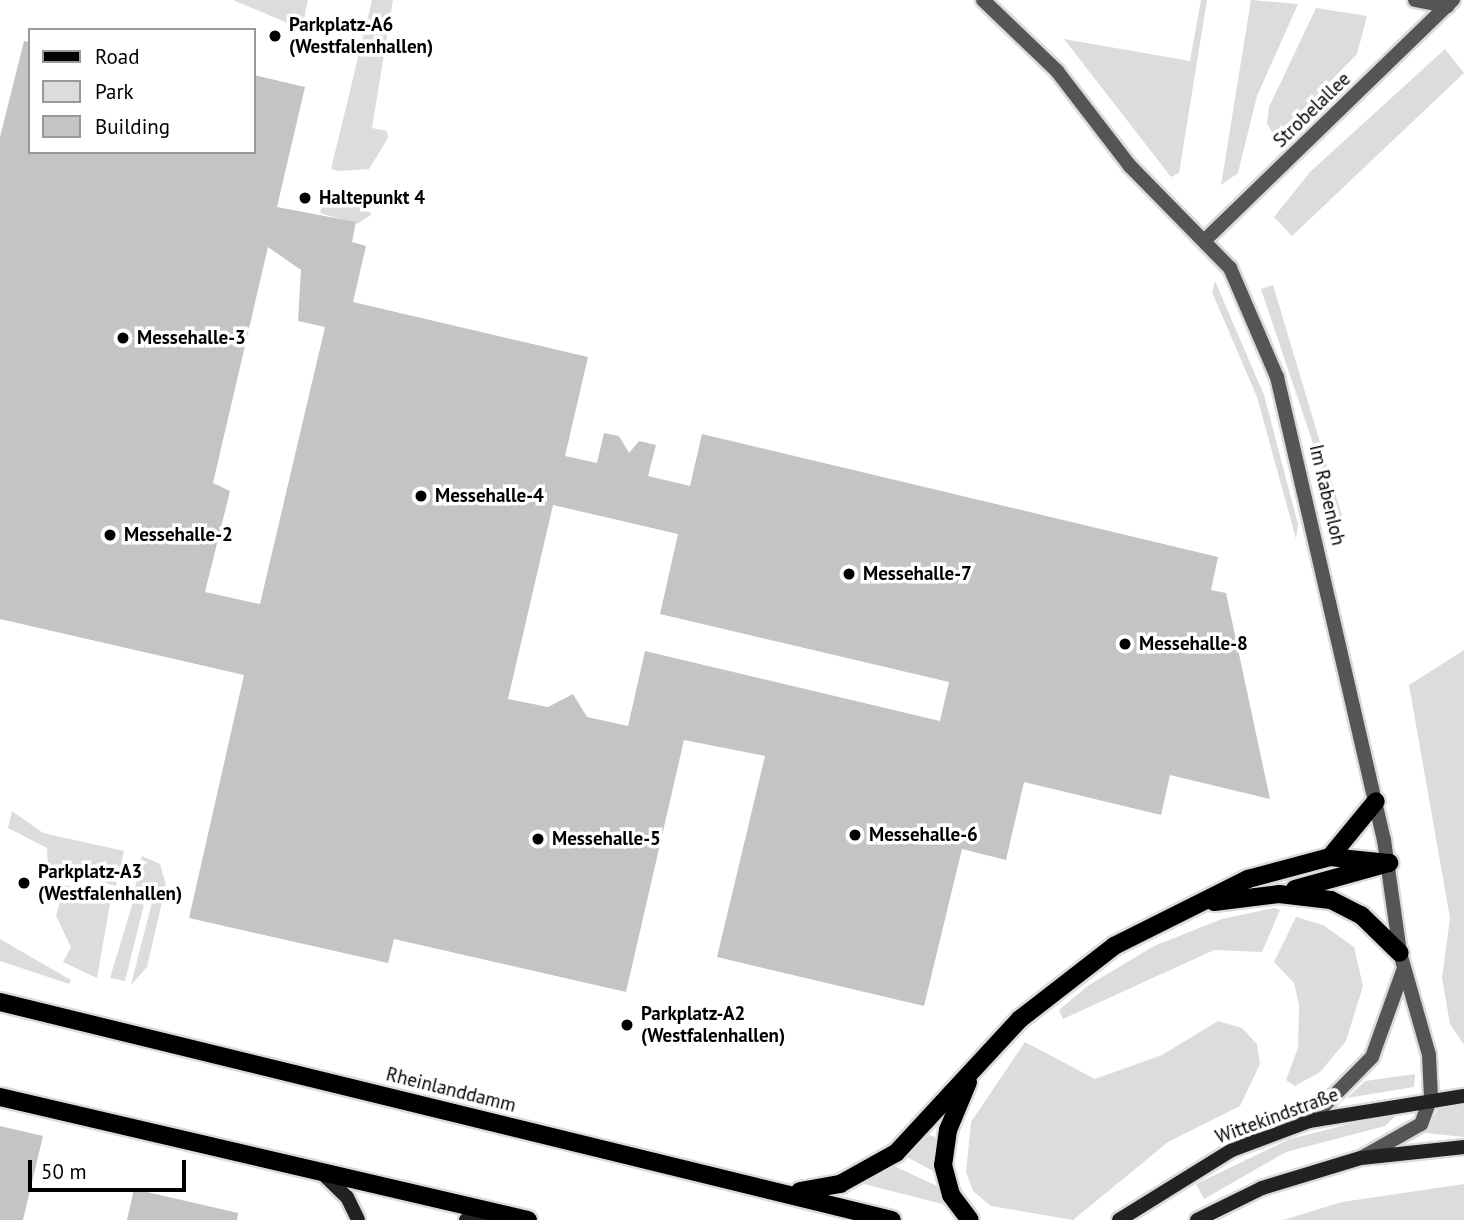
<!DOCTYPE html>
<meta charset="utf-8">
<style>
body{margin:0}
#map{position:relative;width:1464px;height:1220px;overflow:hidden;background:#fff;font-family:"PT Sans",sans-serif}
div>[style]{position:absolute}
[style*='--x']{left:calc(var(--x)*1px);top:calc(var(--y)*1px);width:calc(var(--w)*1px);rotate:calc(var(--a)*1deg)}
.green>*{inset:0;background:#dcdcdc}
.building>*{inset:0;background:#c4c4c4}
.roads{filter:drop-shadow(2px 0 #dbdbdb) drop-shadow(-2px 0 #dbdbdb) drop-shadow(0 2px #dbdbdb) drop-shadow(0 -2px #dbdbdb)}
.pedestrian>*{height:14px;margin:-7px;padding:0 7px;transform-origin:7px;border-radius:7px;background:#555}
.minor>*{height:14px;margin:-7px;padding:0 7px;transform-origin:7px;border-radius:7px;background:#555}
.tertiary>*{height:14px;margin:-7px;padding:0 7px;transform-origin:7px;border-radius:7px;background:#555}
.secondary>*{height:14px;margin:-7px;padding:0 7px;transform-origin:7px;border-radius:7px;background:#222}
.primary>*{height:18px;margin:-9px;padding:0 9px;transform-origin:9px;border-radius:9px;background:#000}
.dots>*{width:19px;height:19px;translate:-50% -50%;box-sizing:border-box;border:4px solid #fff;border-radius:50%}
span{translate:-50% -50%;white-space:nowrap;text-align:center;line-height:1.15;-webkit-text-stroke:7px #fff;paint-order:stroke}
.poi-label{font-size:19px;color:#000;font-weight:700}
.left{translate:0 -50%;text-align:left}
.street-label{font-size:19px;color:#000}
.legend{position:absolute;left:28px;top:28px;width:228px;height:126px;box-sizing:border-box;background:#fff;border:2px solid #999;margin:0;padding:9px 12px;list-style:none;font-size:21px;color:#000}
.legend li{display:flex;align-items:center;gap:14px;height:35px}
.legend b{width:35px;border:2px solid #999}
.scale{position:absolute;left:28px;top:1160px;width:158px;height:32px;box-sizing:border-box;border:4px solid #000;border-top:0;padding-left:9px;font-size:21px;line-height:24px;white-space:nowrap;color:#000;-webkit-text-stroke:5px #fff;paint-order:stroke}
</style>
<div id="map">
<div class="green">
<i style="clip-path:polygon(233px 0,308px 0,302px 29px)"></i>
<i style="clip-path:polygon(372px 0,393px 0,372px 128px,387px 131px,388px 138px,369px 169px,338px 171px,331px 169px)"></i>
<i style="clip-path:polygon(1201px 0,1207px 0,1179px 173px,1171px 177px,1064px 39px,1190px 61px)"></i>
<i style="clip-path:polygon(1251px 0,1298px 4px,1257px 96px,1238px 173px,1221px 185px)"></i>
<i style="clip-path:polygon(1316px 8px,1367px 16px,1357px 54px,1275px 138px,1267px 123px,1269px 107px)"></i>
<i style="clip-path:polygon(1445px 49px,1464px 73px,1292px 236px,1274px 217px,1310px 172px)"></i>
<i style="clip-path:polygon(334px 192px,364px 196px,371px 215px,357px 224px,320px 213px,324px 194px)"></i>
<i style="clip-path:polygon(1215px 281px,1264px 395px,1298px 524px,1296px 539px,1257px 397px,1212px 292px)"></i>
<i style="clip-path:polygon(1273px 285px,1343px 519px,1339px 521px,1261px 289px)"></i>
<i style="clip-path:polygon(1464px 650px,1464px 1045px,1450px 1024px,1442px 978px,1450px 918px,1409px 685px)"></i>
<i style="clip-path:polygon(12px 811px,43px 833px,124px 851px,116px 886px,48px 868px,47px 848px,8px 828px)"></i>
<i style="clip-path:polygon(142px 856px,160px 864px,166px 885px,147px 967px,131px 985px,153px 898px,134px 892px)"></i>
<i style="clip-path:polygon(65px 885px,111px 898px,97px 978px,63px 962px,71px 947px,56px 916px)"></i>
<i style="clip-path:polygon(133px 902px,144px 905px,125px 981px,110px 978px)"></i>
<i style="clip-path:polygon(1274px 908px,1280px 910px,1262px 952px,1214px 950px,1063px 1019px,1059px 1010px,1089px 985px,1154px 946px,1222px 919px)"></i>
<i style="clip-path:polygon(1296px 917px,1323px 925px,1354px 947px,1363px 986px,1346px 1041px,1320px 1072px,1295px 1086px,1286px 1080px,1298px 1048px,1299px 1005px,1294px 983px,1274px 962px)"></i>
<i style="clip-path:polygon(0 939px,71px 980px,69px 984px,0 961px)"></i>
<i style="clip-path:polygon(1218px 1021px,1242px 1028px,1257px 1044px,1260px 1064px,1240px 1106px,1168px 1142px,1073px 1220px,991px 1206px,973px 1191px,966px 1172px,971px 1122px,1025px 1042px,1095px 1079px,1162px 1055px)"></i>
<i style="clip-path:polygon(1415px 1074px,1414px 1087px,1347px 1098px,1365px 1081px)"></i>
<i style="clip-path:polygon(1464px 1105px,1464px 1137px,1426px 1133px,1439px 1107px)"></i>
<i style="clip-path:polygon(1401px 1111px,1385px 1126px,1286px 1152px,1204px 1199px,1196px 1184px,1290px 1139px)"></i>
<i style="clip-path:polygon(929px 1135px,935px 1137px,935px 1172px,907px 1157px)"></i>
<i style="clip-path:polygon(894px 1166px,939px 1187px,946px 1205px,864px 1184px)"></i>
<i style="clip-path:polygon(1464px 1184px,1464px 1220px,1283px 1220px,1342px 1202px)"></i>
</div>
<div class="building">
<i style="clip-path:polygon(evenodd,24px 41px,30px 42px,30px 152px,254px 152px,254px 75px,305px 87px,277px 207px,356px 222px,352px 242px,366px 246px,353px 302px,588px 357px,565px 456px,597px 463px,604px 433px,619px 436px,629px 453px,639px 441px,656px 445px,648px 476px,690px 486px,702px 434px,1218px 557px,1211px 590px,1226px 593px,1270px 799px,1170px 775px,1161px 815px,1024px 782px,1006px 860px,962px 849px,924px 1006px,717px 957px,765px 756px,684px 740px,626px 992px,394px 939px,388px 963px,189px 918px,244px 675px,0 619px,0 137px,24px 41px,268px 247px,301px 270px,298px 321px,325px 327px,260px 604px,205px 592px,230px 491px,213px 483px,268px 247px,24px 41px,553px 505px,678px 534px,660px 614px,949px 682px,940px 721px,645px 651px,628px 726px,587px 717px,573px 694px,548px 707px,508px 699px,553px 505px)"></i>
<i style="clip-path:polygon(0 1126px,43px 1136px,23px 1220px,0 1220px)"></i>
<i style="clip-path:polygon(134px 1189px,238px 1213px,237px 1220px,127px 1220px)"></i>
</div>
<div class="roads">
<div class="pedestrian">
<i style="--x:1415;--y:0;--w:33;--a:11"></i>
</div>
<div class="minor">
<i style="--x:1204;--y:241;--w:347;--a:-44.1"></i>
</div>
<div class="tertiary">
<i style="--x:983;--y:0;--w:103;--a:43.8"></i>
<i style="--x:1057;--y:71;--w:120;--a:52.5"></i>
<i style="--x:1130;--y:166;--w:143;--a:45.6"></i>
<i style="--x:1230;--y:268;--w:119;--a:66.7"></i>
<i style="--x:1277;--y:377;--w:475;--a:77"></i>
<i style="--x:1384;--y:840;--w:114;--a:81.9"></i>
<i style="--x:1400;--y:953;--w:106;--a:74.1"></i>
<i style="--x:1429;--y:1055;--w:42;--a:87.3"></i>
<i style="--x:1431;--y:1097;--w:29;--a:110"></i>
<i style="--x:1421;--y:1124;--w:67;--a:150.4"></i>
<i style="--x:1309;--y:1121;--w:90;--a:-45.5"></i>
<i style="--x:1372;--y:1057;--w:95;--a:-70.2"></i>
</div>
<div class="secondary">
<i style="--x:323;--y:1174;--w:33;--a:44"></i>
<i style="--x:347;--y:1197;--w:25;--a:64"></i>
<i style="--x:466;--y:1220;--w:29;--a:-16"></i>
<i style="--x:1119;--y:1220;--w:133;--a:-31.8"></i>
<i style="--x:1232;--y:1150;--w:82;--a:-20.6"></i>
<i style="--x:1309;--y:1121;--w:157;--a:-9.2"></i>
<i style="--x:1197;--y:1220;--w:72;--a:-26.2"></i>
<i style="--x:1262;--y:1188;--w:103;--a:-16.9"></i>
<i style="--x:1361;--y:1158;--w:104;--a:-6.1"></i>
</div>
<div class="primary">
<i style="--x:1330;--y:857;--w:72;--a:-50.6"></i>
<i style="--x:1295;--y:889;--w:98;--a:-15.5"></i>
<i style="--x:1214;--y:902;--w:65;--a:-7"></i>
<i style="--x:1279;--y:894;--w:52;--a:6.6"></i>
<i style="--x:1331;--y:900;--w:34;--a:27"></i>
<i style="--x:1361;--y:915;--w:54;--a:44.3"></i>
<i style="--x:0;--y:1002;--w:918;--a:13.73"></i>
<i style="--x:968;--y:1082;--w:52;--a:112.6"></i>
<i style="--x:948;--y:1130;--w:35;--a:98"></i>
<i style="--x:943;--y:1165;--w:31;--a:75"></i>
<i style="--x:951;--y:1195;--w:31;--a:53"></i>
<i style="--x:0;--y:1097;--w:542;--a:13.11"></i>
<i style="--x:800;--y:1191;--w:41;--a:-9.9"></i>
<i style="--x:840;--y:1184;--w:64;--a:-29"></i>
<i style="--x:896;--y:1153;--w:183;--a:-47.2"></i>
<i style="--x:1020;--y:1019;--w:119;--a:-37.8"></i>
<i style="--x:1114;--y:946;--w:150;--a:-26.6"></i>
<i style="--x:1248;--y:879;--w:85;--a:-15"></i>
<i style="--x:1330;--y:857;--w:59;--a:5.8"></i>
</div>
</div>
<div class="dots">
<i style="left:275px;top:36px;background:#000"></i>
<i style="left:305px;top:198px;background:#000"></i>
<i style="left:123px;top:338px;background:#000"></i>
<i style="left:421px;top:496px;background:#000"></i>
<i style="left:110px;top:535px;background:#000"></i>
<i style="left:849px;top:574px;background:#000"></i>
<i style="left:1125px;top:644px;background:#000"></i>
<i style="left:855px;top:835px;background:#000"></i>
<i style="left:538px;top:839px;background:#000"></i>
<i style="left:24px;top:883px;background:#000"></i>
<i style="left:627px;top:1025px;background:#000"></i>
</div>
<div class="poi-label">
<span class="left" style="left:289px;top:36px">Parkplatz-A6<br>(Westfalenhallen)</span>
<span class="left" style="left:319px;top:198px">Haltepunkt 4</span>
<span class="left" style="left:137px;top:338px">Messehalle-3</span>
<span class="left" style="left:435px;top:496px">Messehalle-4</span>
<span class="left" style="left:124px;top:535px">Messehalle-2</span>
<span class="left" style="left:863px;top:574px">Messehalle-7</span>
<span class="left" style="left:1139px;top:644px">Messehalle-8</span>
<span class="left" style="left:869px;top:835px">Messehalle-6</span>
<span class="left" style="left:552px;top:839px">Messehalle-5</span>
<span class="left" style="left:38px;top:883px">Parkplatz-A3<br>(Westfalenhallen)</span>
<span class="left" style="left:641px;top:1025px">Parkplatz-A2<br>(Westfalenhallen)</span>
</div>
<div class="street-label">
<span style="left:1312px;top:110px;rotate:-44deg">Strobelallee</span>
<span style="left:1327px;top:495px;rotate:77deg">Im Rabenloh</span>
<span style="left:451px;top:1090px;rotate:14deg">Rheinlanddamm</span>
<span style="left:1277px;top:1116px;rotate:-20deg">Wittekindstraße</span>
</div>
<ul class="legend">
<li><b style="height:9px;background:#000"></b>Road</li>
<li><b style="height:19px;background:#dcdcdc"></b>Park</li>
<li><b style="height:19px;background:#c4c4c4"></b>Building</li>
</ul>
<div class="scale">50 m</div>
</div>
